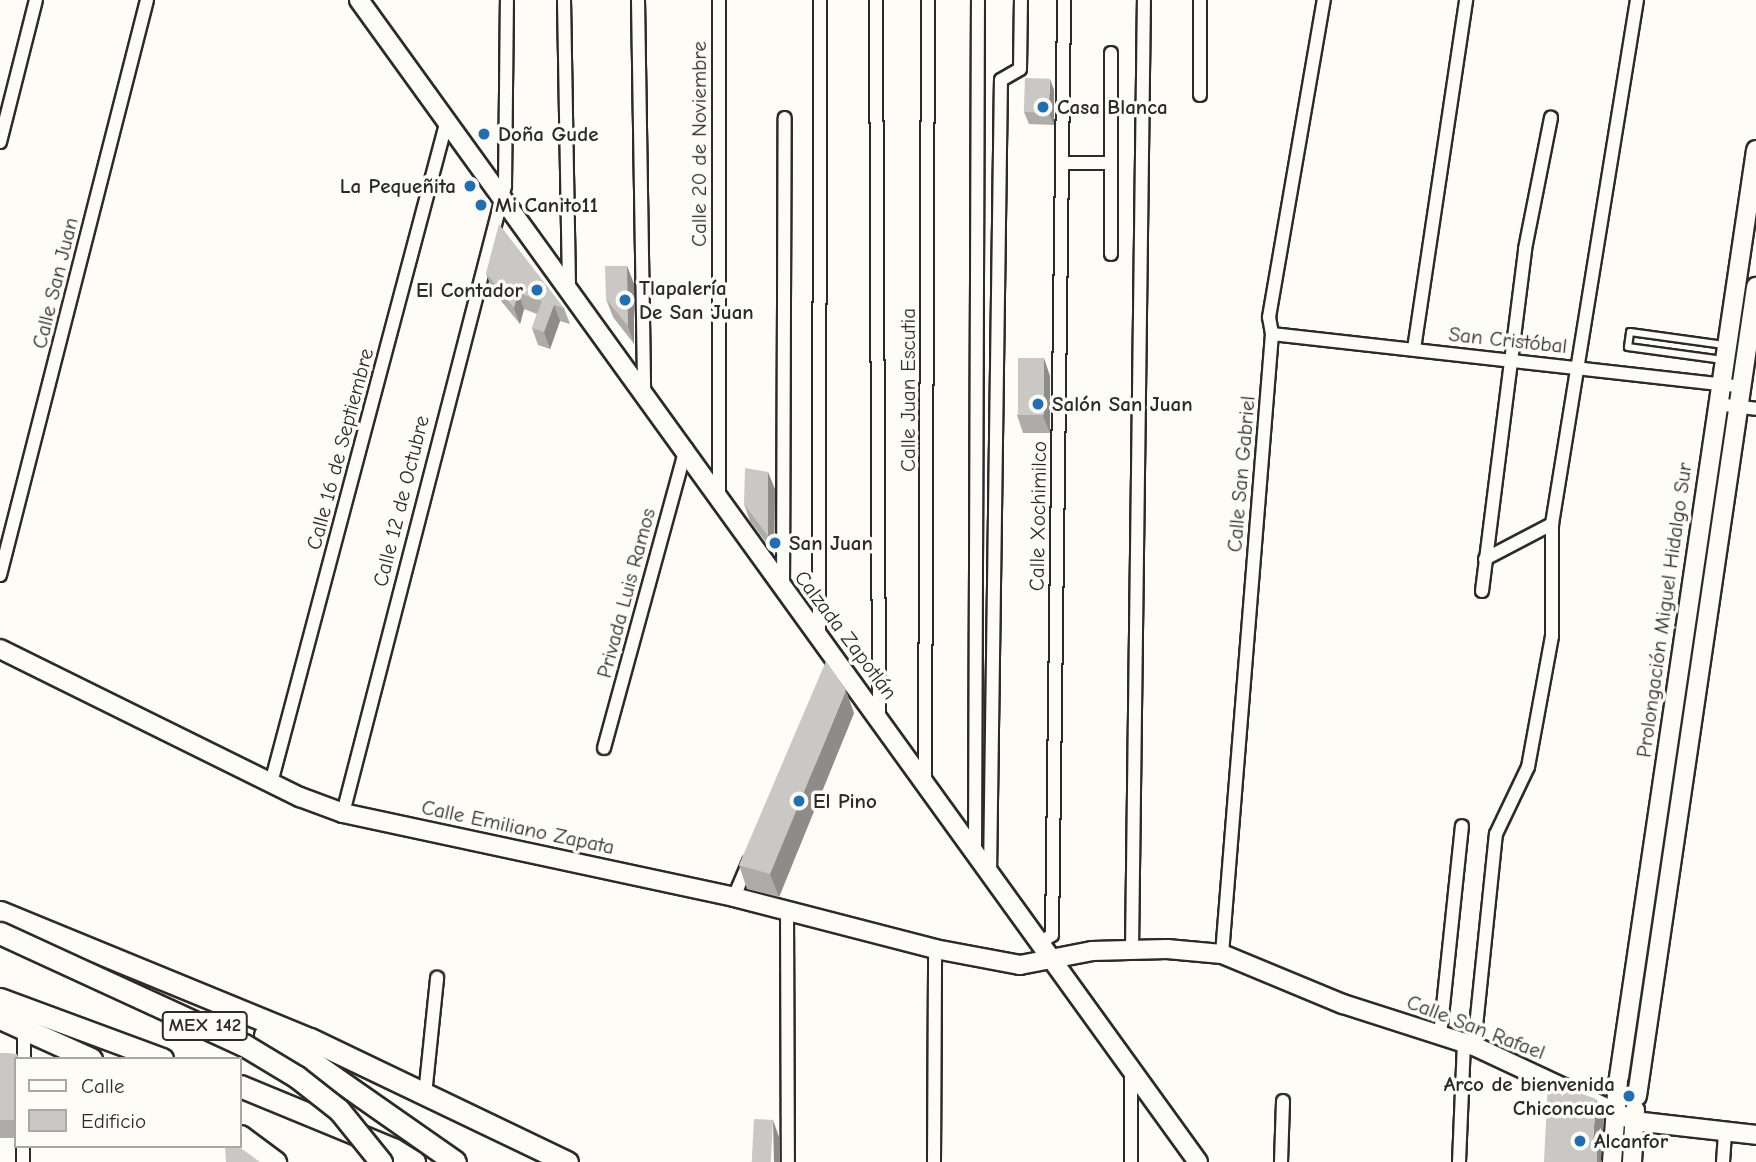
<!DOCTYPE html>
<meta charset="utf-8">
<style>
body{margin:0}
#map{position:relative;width:1756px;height:1162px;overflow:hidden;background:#fdfcf7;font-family:"Comic Neue",sans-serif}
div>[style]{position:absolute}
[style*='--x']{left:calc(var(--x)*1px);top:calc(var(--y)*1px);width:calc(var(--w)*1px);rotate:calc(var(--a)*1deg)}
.roads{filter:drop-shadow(2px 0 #2b2b2b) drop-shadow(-2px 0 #2b2b2b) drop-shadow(0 2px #2b2b2b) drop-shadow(0 -2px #2b2b2b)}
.lane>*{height:6px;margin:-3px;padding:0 3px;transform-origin:3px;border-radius:3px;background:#fdfcf7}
.street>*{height:12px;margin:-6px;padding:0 6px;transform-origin:6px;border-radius:6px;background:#fdfcf7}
.secondary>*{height:18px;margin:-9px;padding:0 9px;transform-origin:9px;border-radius:9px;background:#fdfcf7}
.highway>*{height:21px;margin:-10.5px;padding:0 10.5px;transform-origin:10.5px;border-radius:10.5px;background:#fdfcf7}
.bridges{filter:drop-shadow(2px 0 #2b2b2b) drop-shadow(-2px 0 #2b2b2b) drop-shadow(0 2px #2b2b2b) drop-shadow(0 -2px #2b2b2b)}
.highway-bridge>*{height:21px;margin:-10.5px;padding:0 10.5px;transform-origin:10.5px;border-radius:10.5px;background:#fdfcf7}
.wall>*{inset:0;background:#adaca9}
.shaded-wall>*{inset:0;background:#8d8c89}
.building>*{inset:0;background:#c9c8c4;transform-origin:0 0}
.dots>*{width:19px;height:19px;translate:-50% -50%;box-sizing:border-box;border:4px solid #fdfcf7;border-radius:50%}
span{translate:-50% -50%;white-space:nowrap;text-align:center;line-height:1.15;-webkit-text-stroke:7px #fdfcf7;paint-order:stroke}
.shield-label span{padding:2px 5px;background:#fdfcf7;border:2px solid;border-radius:5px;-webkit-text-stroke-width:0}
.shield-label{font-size:19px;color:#2b2b2b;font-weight:700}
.poi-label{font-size:21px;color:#2b2b2b;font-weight:700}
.left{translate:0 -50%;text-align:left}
.right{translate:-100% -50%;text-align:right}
.street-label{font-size:21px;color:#2b2b2b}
.legend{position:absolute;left:14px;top:1057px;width:228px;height:91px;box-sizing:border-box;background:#fdfcf7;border:2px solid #a9a8a5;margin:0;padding:9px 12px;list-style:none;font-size:21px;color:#2b2b2b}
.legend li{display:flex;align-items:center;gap:14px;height:35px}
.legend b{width:35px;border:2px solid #a9a8a5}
</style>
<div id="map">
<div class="roads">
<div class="lane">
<i style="--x:1723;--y:360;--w:96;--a:-172.2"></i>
<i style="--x:1628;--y:347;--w:15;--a:-82"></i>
<i style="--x:1630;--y:332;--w:95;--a:7.9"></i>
</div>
<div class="street">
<i style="--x:564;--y:0;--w:290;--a:89"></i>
<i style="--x:638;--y:0;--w:395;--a:89.1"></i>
<i style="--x:719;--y:0;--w:497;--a:90"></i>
<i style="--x:876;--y:0;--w:716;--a:89.76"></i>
<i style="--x:1200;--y:95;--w:95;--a:-90"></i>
<i style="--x:0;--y:142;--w:146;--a:-75.8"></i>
<i style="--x:1062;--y:163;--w:49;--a:0"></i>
<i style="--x:1111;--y:254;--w:201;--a:-90"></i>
<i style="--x:1272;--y:334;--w:472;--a:6.4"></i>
<i style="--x:1414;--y:349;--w:353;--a:-81.5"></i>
<i style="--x:1717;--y:404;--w:39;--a:7"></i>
<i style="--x:1485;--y:559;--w:76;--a:-27.6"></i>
<i style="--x:1552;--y:524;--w:531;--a:-80.79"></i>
<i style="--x:0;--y:575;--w:593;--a:-75.66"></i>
<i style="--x:783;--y:590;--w:472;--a:-89.8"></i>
<i style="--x:1482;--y:591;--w:345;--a:-82.8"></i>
<i style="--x:1525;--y:249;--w:134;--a:-78.8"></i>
<i style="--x:819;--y:637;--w:637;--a:-89.91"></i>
<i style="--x:604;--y:748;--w:311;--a:-74.7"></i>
<i style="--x:925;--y:779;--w:779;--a:-89.78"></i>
<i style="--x:271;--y:783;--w:682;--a:-75.13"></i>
<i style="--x:343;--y:813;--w:648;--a:-75.51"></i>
<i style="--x:505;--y:186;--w:186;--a:-89.4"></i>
<i style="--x:975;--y:853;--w:853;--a:-89.8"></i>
<i style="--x:990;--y:875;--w:795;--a:-89.21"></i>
<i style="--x:1001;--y:80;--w:22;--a:-30"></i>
<i style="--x:1020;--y:69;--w:69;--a:-89.2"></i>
<i style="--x:734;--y:897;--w:38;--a:-67"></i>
<i style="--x:787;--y:909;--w:253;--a:89.8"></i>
<i style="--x:1040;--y:943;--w:14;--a:-34"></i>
<i style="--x:1052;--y:935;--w:935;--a:-89.26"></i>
<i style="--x:1132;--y:950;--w:950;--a:-89.28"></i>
<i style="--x:1222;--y:954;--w:622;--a:-85.39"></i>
<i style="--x:1272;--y:334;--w:17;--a:-100"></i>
<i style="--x:1269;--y:317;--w:322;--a:-80.2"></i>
<i style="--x:1440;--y:1035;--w:210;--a:-84"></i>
<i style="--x:1474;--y:1046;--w:213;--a:-84.1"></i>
<i style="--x:1496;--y:834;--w:74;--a:-64.5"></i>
<i style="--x:1528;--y:767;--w:133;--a:-79.6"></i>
<i style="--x:1552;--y:636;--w:112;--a:-90"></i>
<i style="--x:24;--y:1059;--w:29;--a:-90"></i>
<i style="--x:1131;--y:1069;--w:93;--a:90"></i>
<i style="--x:425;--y:1095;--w:118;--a:-84.1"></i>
<i style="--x:23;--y:1146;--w:16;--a:90"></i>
<i style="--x:934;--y:1162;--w:213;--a:-89.7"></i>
<i style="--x:1281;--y:1162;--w:61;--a:-88.1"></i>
<i style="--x:1459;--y:1162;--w:120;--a:-87.6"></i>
<i style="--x:1723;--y:1162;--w:31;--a:-86"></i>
</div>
<div class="secondary">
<i style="--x:359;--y:0;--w:1433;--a:54.17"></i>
<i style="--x:0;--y:649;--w:335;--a:26.3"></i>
<i style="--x:300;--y:797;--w:46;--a:20.4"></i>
<i style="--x:343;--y:813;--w:400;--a:12.1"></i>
<i style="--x:734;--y:897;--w:208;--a:14.5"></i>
<i style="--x:935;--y:949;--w:86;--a:10.7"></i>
<i style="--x:1020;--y:965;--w:73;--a:-11"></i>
<i style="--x:1092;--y:951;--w:75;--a:-1.5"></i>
<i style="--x:1167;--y:949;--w:55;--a:5.2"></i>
<i style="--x:1222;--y:954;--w:131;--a:22.5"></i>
<i style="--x:1343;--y:1004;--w:138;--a:17.8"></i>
<i style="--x:1474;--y:1046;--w:177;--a:25.1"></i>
<i style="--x:1634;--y:1121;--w:123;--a:6.5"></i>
<i style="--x:1619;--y:1077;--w:937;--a:-81.59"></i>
<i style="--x:1637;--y:1096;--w:818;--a:-81.63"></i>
<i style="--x:1612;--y:1162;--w:81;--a:-85.8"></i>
<i style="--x:1632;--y:1162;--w:52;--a:-86.7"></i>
</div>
<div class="highway">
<i style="--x:0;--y:912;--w:335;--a:22.3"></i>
<i style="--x:310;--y:1039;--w:285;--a:25.6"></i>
<i style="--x:0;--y:999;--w:173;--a:20.3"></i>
<i style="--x:0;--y:1018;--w:100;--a:24.3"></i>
<i style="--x:265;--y:1035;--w:29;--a:25"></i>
<i style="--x:291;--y:1047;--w:200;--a:35"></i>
<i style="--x:240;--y:1086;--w:165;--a:22.4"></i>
<i style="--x:393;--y:1149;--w:25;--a:32"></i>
<i style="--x:240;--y:1136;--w:44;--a:36.6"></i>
</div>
</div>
<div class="bridges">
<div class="highway-bridge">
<i style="--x:0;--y:933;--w:268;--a:24.7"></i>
<i style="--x:244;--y:1045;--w:62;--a:31.1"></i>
<i style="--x:297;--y:1077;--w:53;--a:38.2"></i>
<i style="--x:339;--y:1110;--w:67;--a:51.1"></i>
</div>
</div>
<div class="wall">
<i style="clip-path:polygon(1054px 90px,1054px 125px,1029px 124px,1024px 112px)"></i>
<i style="clip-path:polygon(627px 266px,634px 284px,634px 344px,613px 317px,606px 299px)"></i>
<i style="clip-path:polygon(486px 273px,564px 308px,570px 324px,560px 321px,550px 349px,538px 345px,532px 328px,537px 314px,524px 309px,520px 324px,492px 290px)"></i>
<i style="clip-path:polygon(1050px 376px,1050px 433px,1023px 433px,1017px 415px)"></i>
<i style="clip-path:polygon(775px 489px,774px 553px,750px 521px,744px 504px)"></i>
<i style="clip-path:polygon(854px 713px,779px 897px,747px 889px,739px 865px)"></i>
<i style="clip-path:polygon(0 1053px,17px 1054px,19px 1059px,16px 1059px,16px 1138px,0 1138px)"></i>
</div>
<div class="shaded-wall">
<i style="clip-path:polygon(1050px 79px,1054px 90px,1054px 125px,1049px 113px)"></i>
<i style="clip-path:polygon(627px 266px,634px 284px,634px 344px,628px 326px)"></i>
<i style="clip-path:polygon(518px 293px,524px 309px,520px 324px,514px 308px)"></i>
<i style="clip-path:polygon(554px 305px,560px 321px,550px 349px,544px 332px)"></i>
<i style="clip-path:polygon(1044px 358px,1050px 376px,1050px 433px,1043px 416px)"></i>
<i style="clip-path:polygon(768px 472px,775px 489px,774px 553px,768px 536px)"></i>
<i style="clip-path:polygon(846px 690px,854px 713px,779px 897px,770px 874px)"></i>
<i style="clip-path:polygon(1596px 1099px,1604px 1119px,1601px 1159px,1602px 1162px,1597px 1162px,1593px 1140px)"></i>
<i style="clip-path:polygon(773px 1120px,779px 1137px,780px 1162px,774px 1162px)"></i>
</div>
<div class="building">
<i style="left:1025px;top:78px;width:25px;height:34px;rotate:2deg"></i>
<i style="clip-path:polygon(499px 224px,564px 308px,554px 305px,544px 332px,532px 328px,542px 301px,518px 293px,514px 308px,486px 273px)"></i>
<i style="clip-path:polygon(605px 266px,627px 266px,628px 326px,606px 299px)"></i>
<i style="left:1018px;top:358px;width:26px;height:57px"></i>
<i style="clip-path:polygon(745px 468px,768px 472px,768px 536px,744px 504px)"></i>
<i style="clip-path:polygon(826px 661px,846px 690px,770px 874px,739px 865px)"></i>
<i style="clip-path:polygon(0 1053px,17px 1054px,17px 1059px,16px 1059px,16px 1120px,0 1120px)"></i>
<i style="clip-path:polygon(1548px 1081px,1596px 1099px,1593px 1140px,1597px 1150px,1597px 1162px,1544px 1162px)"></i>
<i style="left:754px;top:1119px;width:19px;height:43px;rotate:3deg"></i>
<i style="clip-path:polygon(225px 1146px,238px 1146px,260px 1162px,226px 1162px)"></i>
</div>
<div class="dots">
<i style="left:1043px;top:107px;background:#1f6fb2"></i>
<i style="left:484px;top:134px;background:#1f6fb2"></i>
<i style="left:470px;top:186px;background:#1f6fb2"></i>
<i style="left:481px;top:205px;background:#1f6fb2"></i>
<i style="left:537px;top:290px;background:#1f6fb2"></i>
<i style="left:625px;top:300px;background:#1f6fb2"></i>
<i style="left:1038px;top:404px;background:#1f6fb2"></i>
<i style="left:775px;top:543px;background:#1f6fb2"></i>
<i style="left:799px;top:801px;background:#1f6fb2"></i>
<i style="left:1629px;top:1096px;background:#1f6fb2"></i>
<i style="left:1580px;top:1141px;background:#1f6fb2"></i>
</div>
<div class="shield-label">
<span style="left:205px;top:1026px">MEX 142</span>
</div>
<div class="poi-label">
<span class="left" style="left:1057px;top:107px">Casa Blanca</span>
<span class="left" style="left:498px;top:134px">Doña Gude</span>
<span class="right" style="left:456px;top:186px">La Pequeñita</span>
<span class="left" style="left:495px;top:205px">Mi Canito11</span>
<span class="left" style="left:639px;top:300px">Tlapalería<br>De San Juan</span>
<span class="right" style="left:523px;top:290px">El Contador</span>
<span class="left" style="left:1052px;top:404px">Salón San Juan</span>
<span class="left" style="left:789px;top:543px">San Juan</span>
<span class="left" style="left:813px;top:801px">El Pino</span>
<span class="right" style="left:1615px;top:1096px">Arco de bienvenida<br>Chiconcuac</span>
<span class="left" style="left:1594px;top:1141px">Alcanfor</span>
</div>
<div class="street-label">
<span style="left:699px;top:144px;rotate:-90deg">Calle 20 de Noviembre</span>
<span style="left:55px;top:283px;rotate:-76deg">Calle San Juan</span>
<span style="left:1508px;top:340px;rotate:6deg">San Cristóbal</span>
<span style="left:908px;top:390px;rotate:-90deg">Calle Juan Escutia</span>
<span style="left:340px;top:449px;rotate:-75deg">Calle 16 de Septiembre</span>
<span style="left:1241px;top:474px;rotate:-85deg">Calle San Gabriel</span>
<span style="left:401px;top:501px;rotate:-76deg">Calle 12 de Octubre</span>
<span style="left:1038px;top:516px;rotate:-89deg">Calle Xochimilco</span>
<span style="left:626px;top:593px;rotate:-75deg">Privada Luis Ramos</span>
<span style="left:1664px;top:610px;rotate:-82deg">Prolongación Miguel Hidalgo Sur</span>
<span style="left:846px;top:635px;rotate:53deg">Calzada Zapotlán</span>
<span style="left:518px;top:827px;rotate:12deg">Calle Emiliano Zapata</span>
<span style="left:1476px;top:1027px;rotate:21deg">Calle San Rafael</span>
</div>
<ul class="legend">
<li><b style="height:9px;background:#fdfcf7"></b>Calle</li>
<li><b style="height:19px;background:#c9c8c4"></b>Edificio</li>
</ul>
</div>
